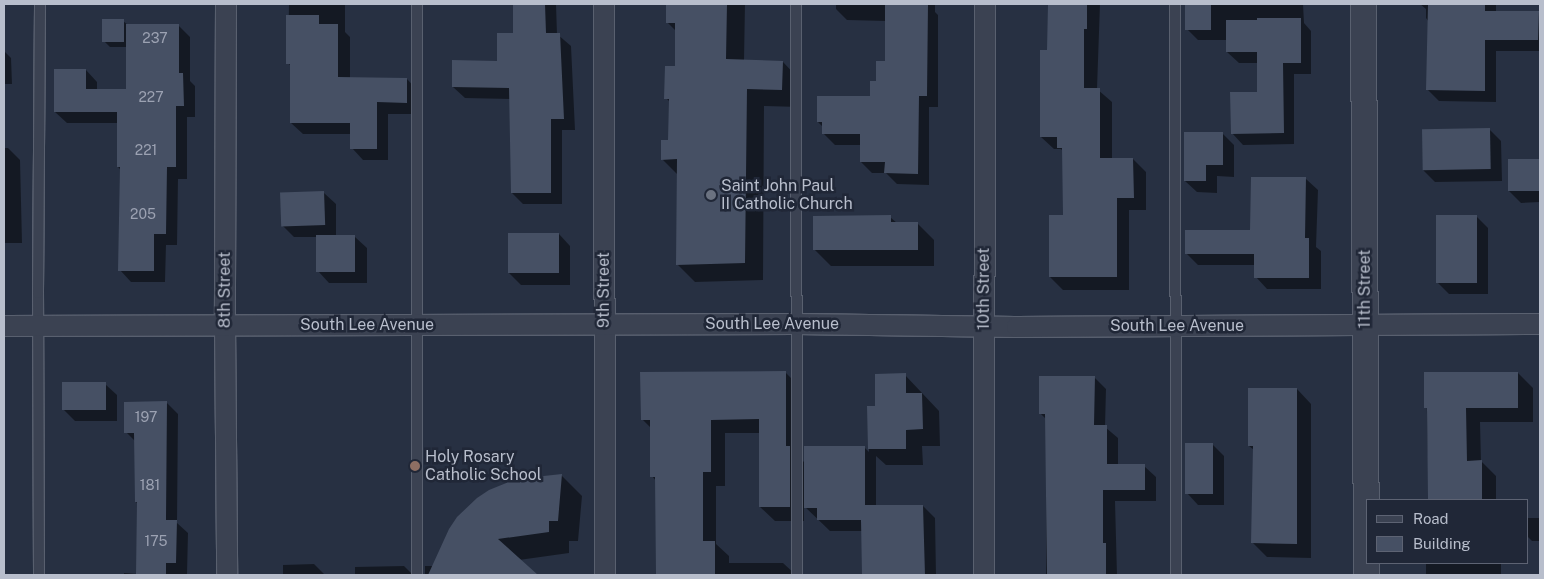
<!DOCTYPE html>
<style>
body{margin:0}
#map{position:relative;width:1544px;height:579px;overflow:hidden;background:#273042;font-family:"Public Sans",sans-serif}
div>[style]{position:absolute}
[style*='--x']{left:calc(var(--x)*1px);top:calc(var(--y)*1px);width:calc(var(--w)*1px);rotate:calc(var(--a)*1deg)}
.shadow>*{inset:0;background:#0007;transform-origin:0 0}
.building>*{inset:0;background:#465064;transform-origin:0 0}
.roads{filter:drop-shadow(1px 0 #59606f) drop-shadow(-1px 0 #59606f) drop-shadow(0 1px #59606f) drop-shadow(0 -1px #59606f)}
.service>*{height:10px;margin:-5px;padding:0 5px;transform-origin:5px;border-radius:5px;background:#3b4252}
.minor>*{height:20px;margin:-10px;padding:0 10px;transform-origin:10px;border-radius:10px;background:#3b4252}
.tertiary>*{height:25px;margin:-12.5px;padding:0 12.5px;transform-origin:12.5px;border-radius:12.5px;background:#3b4252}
.dots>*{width:14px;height:14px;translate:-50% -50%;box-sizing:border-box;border:2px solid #202737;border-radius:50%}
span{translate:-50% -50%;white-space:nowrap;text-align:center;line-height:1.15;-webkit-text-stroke:5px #202737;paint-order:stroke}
.number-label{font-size:14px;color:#9ca2b2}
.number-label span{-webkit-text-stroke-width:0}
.poi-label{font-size:16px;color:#b8becc}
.left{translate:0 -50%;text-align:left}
.street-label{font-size:16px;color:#b8becc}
.frame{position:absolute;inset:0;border:5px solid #b8becc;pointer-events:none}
.legend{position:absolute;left:1366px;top:499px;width:162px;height:65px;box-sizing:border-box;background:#202737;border:1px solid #5d6373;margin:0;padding:6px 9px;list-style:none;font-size:15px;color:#b8becc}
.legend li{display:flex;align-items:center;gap:10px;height:25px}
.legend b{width:25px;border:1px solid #5d6373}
</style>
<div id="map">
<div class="shadow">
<i style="clip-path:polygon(289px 4px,345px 4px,345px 32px,350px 37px,350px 78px,407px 79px,418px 91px,418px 114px,388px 114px,388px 160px,363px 160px,352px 148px,352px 134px,303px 134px,291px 123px,291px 66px,288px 63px)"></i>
<i style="clip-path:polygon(514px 4px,556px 4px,557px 34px,571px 46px,575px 130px,562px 130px,562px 204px,523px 204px,512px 193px,510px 99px,465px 98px,453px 87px,499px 62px,514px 34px)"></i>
<i style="clip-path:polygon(677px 4px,745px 4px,744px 61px,783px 62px,800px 80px,800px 107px,764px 106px,763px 280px,695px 282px,677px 264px,678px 175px,662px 159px,669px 141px,670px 102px,666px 98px,676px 68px,676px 31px,667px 22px)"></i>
<i style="clip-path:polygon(836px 4px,935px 4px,935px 12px,938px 15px,938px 107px,929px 107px,929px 185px,897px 184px,886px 173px,872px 173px,861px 162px,861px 145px,835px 145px,823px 133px,823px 127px,818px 122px,871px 97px,886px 63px,886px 21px,847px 20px,836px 9px)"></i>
<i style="clip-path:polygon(1049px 4px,1100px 4px,1097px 89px,1112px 102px,1112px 159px,1133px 159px,1146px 172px,1146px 210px,1129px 210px,1129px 290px,1063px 290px,1050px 277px,1064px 216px,1064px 152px,1061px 149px,1054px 149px,1041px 137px,1048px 51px)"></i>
<i style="clip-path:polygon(1187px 4px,1303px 4px,1304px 23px,1311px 31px,1311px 74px,1294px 74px,1294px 144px,1243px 145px,1232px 133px,1259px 93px,1259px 63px,1239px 63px,1227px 52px,1227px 40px,1198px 40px,1187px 29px)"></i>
<i style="clip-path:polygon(1420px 4px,1496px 4px,1496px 12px,1538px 12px,1540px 14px,1540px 51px,1496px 51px,1496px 102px,1439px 101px,1428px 90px,1429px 22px,1426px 18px,1426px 9px)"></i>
<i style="clip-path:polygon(123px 21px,128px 25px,178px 25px,190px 37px,190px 81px,195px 86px,195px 117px,187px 117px,187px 179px,178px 179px,177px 245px,166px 245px,165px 282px,131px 282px,120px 270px,121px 170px,118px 167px,118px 123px,67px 123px,55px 112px,86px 70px,97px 82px,97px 90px,127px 90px,127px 47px,110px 47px,104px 41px)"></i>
<i style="clip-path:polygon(4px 51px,11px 58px,12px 84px,4px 84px)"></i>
<i style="clip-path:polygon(1489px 129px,1501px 141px,1502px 181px,1435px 182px,1423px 170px)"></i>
<i style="clip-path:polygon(1222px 133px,1234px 145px,1234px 177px,1217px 176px,1217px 193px,1197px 192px,1185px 181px)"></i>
<i style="clip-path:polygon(4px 148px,8px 148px,20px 160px,22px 243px,4px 243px)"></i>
<i style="clip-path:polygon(1540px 160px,1540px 202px,1521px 203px,1509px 191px,1509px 161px)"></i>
<i style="clip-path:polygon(1306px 179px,1318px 190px,1316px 247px,1321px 251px,1321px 289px,1267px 289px,1256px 277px,1256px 265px,1198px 265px,1186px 253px,1251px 232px)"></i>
<i style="clip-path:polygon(324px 193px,336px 204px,336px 237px,355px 237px,367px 248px,367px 283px,329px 283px,318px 271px,318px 237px,294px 237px,282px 225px)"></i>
<i style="clip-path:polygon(1476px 216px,1488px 228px,1488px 294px,1449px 294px,1437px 282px)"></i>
<i style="clip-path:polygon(890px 217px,897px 223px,917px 223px,934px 240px,934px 266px,831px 266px,814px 249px)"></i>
<i style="clip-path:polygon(559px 234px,570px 246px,570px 285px,521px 285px,509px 273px)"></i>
<i style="clip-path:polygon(786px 373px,800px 387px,800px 458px,805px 463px,864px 447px,869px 452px,869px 407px,877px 407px,905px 375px,939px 411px,940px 446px,922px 446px,923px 465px,886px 465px,876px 456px,876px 506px,923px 506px,935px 518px,936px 575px,863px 575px,862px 531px,830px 531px,804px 506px,804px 521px,775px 521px,760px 507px,760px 433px,725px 433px,725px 486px,716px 486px,716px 544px,729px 556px,729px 563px,783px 563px,796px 575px,657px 575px,656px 481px,652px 476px,651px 428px,642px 419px)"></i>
<i style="clip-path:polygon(1426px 373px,1518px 373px,1533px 388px,1533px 422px,1480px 422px,1481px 461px,1496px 476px,1496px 500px,1429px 500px)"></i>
<i style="clip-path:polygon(1094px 377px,1106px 389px,1105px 427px,1118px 438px,1118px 466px,1144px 466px,1156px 477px,1156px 501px,1115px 501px,1117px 575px,1046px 575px,1047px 420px,1040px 413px)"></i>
<i style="clip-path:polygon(105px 384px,117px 395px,117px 421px,75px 421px,63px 409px)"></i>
<i style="clip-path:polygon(1297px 389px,1311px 404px,1311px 558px,1267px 557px,1253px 543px,1254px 450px,1249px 446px)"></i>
<i style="clip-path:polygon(166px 402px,178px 414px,177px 523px,188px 533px,187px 574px,124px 575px,124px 573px,137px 574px,138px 504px,136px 502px,136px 442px,126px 432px)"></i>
<i style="clip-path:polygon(1212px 444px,1224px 456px,1224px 505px,1198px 505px,1187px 493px)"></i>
<i style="clip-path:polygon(561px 475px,582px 496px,578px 541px,569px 541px,569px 553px,519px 560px,536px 575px,425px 575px,425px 566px,433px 566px)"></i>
<i style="clip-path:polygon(1528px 518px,1540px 518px,1540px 541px,1532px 541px,1528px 537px)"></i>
<i style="left:1426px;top:563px;width:75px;height:12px"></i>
<i style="clip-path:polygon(314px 564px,325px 575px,283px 575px,283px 565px)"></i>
<i style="clip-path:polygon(404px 566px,413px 575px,355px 575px,355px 567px)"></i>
</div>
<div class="building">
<i style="clip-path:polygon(513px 4px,545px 4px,546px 33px,560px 33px,564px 119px,551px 119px,551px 193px,511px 193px,509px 88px,452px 87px,452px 60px,497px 61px,497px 33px,513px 33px)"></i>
<i style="clip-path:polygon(666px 4px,727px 4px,726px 59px,783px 61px,782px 90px,747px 89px,745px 263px,676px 265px,677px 159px,661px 160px,661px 140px,668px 140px,669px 99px,664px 99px,665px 66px,675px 66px,675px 23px,666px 23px)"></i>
<i style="clip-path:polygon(885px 4px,928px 4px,927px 96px,919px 96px,918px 174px,884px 173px,885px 162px,860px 162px,860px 134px,822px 134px,822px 122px,817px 122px,817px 96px,870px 96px,870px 81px,876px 81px,876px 61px,885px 61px)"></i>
<i style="clip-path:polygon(1048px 4px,1087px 4px,1087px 29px,1084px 29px,1084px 88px,1100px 88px,1100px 158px,1133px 158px,1134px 198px,1117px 198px,1117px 277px,1049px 277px,1049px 215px,1063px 215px,1062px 148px,1057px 148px,1057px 137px,1040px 137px,1040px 50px,1047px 50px)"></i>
<i style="left:1185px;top:4px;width:26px;height:26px"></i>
<i style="clip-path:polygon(1428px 4px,1485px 4px,1485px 11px,1539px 11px,1538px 40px,1485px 40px,1485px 91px,1426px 90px)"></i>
<i style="clip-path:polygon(286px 15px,319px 15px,319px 24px,338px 24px,338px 77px,407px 78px,407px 103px,377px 102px,377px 149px,350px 149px,350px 123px,290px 123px,290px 64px,286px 64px)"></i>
<i style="clip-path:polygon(1257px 18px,1301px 18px,1301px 63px,1283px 63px,1284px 133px,1231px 134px,1230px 92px,1257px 92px,1257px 52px,1226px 52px,1226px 20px,1257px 20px)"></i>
<i style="left:124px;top:19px;width:23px;height:22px;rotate:90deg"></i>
<i style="clip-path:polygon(126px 24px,179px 24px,179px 73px,183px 73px,184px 106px,176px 106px,176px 167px,167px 167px,166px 234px,154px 234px,154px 271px,118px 271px,120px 167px,117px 167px,117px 112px,54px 112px,54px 69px,86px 69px,86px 89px,126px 89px)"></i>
<i style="left:1490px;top:128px;width:41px;height:68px;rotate:89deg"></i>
<i style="clip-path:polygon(1184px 132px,1223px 132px,1223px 165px,1206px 165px,1206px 181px,1184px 181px)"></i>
<i style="left:1508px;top:159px;width:32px;height:32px"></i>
<i style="clip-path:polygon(1251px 177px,1306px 177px,1305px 238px,1309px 238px,1309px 278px,1254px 278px,1254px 254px,1185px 254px,1185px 230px,1250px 230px)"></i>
<i style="left:324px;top:191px;width:34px;height:44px;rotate:88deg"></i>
<i style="clip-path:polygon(891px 215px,891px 222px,918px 222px,918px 250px,813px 250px,813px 216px)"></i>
<i style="left:1436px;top:215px;width:41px;height:68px"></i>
<i style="left:508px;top:233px;width:51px;height:40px"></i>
<i style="left:316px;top:235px;width:39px;height:37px"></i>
<i style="clip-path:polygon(786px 371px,786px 446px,790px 446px,790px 507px,759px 507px,759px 419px,711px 420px,711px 472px,703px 472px,703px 541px,715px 541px,715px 575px,656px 575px,655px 477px,650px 477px,650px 420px,641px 420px,640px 372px)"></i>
<i style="clip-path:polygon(1424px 372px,1518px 372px,1518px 408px,1466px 408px,1467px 461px,1482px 460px,1482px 500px,1428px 500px,1427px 408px,1424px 408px)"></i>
<i style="clip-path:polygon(906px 373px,906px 393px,922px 393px,923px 429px,906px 430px,906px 449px,868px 449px,867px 406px,875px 406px,875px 374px)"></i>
<i style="clip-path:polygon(1039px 376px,1095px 376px,1094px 425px,1107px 425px,1107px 464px,1145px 464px,1145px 490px,1103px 490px,1103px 543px,1106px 543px,1106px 575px,1047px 575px,1045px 414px,1039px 414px)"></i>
<i style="left:62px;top:382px;width:44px;height:28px"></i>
<i style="clip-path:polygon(1248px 388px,1297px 388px,1297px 544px,1251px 543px,1253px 446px,1248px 446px)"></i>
<i style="clip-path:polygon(167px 401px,166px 520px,177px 520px,176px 563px,166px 563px,166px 575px,136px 575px,137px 502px,135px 502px,134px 433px,124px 433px,124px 402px)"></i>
<i style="left:1185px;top:443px;width:28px;height:51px"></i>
<i style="clip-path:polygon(804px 446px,865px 446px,865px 505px,923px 505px,925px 575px,862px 575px,861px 520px,817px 520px,817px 508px,804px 508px)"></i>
<i style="clip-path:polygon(562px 474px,558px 521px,549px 521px,549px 532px,498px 539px,538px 575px,428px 575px,449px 529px,457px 517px,477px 498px,489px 490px,516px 479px)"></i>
</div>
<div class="roads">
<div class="service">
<i style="--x:796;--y:4;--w:571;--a:89.9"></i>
<i style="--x:1175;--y:4;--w:571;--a:89.9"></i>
<i style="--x:39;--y:575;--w:282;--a:-90.2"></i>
<i style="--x:38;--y:293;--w:289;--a:-89.6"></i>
<i style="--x:417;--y:575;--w:571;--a:-90"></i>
</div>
<div class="minor">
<i style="--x:226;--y:4;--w:319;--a:90.2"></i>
<i style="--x:225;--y:323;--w:252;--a:89.5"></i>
<i style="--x:604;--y:4;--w:571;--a:89.9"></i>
<i style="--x:4;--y:326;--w:793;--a:-0.14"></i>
<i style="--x:797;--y:324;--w:220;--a:0.8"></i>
<i style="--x:1017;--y:327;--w:523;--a:-0.33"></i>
<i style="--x:984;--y:575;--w:571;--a:-89.9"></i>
</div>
<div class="tertiary">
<i style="--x:1363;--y:4;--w:571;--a:89.7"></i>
</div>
</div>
<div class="dots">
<i style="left:711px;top:195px;background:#6b7280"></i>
<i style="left:415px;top:466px;background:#8d6e63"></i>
</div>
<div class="number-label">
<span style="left:155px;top:38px">237</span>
<span style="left:151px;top:97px">227</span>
<span style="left:146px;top:150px">221</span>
<span style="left:143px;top:214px">205</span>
<span style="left:146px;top:417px">197</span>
<span style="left:150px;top:485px">181</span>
<span style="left:156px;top:541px">175</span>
</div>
<div class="poi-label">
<span class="left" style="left:721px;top:195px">Saint John Paul<br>II Catholic Church</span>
<span class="left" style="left:425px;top:466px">Holy Rosary<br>Catholic School</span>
</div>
<div class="street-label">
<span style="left:984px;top:289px;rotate:-90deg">10th Street</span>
<span style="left:1365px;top:289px;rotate:-90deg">11th Street</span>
<span style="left:225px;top:290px;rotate:-90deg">8th Street</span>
<span style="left:604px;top:290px;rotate:-90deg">9th Street</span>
<span style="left:772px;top:324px">South Lee Avenue</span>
<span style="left:367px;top:325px">South Lee Avenue</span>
<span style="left:1177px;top:326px">South Lee Avenue</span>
</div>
<div class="frame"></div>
<ul class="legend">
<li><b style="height:6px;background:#3b4252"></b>Road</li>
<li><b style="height:14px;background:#465064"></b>Building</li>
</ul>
</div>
